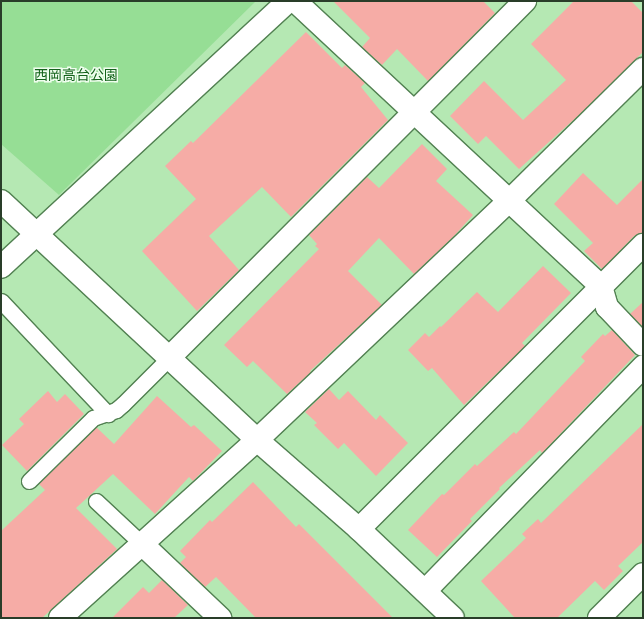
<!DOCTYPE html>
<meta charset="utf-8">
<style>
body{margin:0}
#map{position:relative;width:644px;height:619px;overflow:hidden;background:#b5e8b3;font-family:Lato,"Noto Sans JP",sans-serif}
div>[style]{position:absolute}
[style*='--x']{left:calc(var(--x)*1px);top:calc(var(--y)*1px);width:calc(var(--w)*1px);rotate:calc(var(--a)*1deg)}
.green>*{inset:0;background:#96de95}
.building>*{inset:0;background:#f6aca6}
.roads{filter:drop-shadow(1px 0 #528152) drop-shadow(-1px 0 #528152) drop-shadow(0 1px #528152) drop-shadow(0 -1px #528152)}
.service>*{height:15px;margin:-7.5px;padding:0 7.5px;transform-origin:7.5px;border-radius:7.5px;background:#fff}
.minor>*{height:22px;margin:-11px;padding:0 11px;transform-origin:11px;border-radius:11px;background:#fff}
.tertiary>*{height:22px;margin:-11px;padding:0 11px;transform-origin:11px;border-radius:11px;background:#fff}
span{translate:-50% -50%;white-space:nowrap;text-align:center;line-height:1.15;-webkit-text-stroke:3px #effeee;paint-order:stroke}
.park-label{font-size:14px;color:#14631b}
.frame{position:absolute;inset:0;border:2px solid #293d29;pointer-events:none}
</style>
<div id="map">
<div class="green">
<i style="clip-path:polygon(1px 1px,256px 1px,59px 195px,1px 144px)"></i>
</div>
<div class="building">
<i style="clip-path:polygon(333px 1px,483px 1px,495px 13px,428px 81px,397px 49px,382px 65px,362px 47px,370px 38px)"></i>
<i style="clip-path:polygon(574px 1px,631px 1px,643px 13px,643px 52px,580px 114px,519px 169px,486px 136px,478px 144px,450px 116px,484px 81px,523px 120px,566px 80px,531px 44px)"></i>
<i style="clip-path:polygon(306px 32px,342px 68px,345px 65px,365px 83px,361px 87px,388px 120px,291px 217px,262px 187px,209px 236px,239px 270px,197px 311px,142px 251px,196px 199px,165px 166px,191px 141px,193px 143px)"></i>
<i style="clip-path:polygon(422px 144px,447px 169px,436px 181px,473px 215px,454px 236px,414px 274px,379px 238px,348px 271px,382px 305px,310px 371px,311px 372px,287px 394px,253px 361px,247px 367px,224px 345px,319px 249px,315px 246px,317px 244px,309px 235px,367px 177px,379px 188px)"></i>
<i style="clip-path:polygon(583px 173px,617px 205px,643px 179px,643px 233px,634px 236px,602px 269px,584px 251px,593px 243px,554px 204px)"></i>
<i style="clip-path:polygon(543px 266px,571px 293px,522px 343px,525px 346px,464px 405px,432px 368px,428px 371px,408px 350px,425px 333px,429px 337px,440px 326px,441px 327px,477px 292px,498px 312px)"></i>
<i style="clip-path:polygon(643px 302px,643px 327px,630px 314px)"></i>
<i style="clip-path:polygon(612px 330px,635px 355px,542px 453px,540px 450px,499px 488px,500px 489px,470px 519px,472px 521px,437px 557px,408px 530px,442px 494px,444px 495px,475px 464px,477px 466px,514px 432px,516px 434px,585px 361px,581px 357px,603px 334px,605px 336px)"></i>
<i style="clip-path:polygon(329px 389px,339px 400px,348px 391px,376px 420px,380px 415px,408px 443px,376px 476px,344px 443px,338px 449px,314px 425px,317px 423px,305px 412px)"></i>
<i style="clip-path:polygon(48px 391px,57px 402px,65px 394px,84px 414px,27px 471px,2px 445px,24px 424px,19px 419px)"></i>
<i style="clip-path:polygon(157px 396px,191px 427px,194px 425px,222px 451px,193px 481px,189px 477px,155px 514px,113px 474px,76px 508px,117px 549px,42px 618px,1px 618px,1px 531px,45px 490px,39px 484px,96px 427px,114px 444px)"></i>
<i style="clip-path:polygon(643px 424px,643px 542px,618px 566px,623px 571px,604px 590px,595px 581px,557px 618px,515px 618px,481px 581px,526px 538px,522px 534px,538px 519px,541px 523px)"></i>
<i style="clip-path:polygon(253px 482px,296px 527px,299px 524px,393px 618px,256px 618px,216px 577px,205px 587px,180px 563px,186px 557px,180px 551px,210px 520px,212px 522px)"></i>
<i style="clip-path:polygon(162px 580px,188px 605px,174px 618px,112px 618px,143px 587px,149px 593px)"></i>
</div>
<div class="roads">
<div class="service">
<i style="--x:1;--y:301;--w:156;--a:46.6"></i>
<i style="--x:29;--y:481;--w:90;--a:-44.5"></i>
<i style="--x:93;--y:418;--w:24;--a:-19"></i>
<i style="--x:116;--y:410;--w:9;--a:-41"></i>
<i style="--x:123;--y:404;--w:66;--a:-45"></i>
<i style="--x:96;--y:501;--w:63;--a:43.1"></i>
</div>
<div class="minor">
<i style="--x:295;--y:1;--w:418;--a:43"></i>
<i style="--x:601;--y:286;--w:22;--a:74"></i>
<i style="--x:607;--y:307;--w:52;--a:46.5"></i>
<i style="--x:1;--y:267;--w:391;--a:-42.8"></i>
<i style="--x:170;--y:357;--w:503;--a:-45.08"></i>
<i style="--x:359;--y:529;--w:402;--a:-45"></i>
<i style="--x:142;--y:544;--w:108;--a:43.5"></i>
<i style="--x:425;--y:591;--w:313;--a:-45.8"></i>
<i style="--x:60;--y:618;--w:266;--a:-42.1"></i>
<i style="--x:257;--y:440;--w:347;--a:-43.5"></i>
<i style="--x:509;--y:201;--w:188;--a:-44.6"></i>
<i style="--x:599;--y:618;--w:62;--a:-45"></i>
</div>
<div class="tertiary">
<i style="--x:1;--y:201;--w:350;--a:43"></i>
<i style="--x:257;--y:440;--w:135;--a:41.1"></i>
<i style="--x:359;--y:529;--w:129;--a:43.4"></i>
</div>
</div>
<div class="park-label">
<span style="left:76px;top:75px">西岡高台公園</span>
</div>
<div class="frame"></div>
</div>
